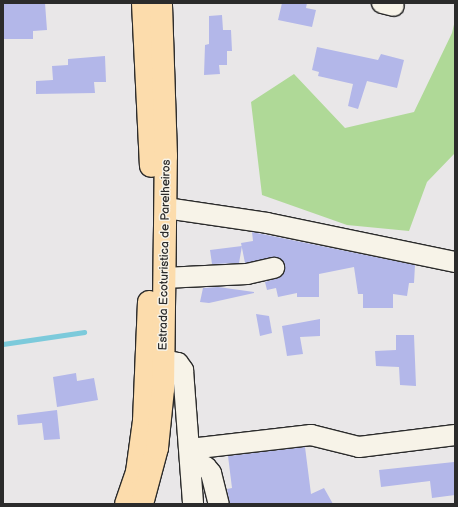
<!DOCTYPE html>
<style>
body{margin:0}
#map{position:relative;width:458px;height:507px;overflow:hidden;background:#e9e7e8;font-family:"Balsamiq Sans",sans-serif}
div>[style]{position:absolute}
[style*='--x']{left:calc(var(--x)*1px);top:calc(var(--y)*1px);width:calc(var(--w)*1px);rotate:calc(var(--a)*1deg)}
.green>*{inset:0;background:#afd997}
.stream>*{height:4.5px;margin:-2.25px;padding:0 2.25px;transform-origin:2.25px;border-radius:2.25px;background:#7ccadb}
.building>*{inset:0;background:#b3b7e9}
.roads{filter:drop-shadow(1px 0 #2b2b2b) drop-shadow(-1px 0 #2b2b2b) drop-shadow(0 1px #2b2b2b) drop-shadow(0 -1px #2b2b2b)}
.minor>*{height:20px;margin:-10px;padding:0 10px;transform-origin:10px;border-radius:10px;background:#f7f3e8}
.major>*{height:22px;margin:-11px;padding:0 11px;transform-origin:11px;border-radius:11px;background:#fcdcac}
span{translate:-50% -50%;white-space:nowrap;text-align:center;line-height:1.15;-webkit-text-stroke:3px #f7f3e8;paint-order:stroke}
.street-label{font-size:12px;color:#2b2b2b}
.frame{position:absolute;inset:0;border:4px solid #2b2b2b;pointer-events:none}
</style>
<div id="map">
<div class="green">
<i style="clip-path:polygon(455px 20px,455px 153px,427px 182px,409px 231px,347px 225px,262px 195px,251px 102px,294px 74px,345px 128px,414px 112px,452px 33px)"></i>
</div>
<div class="stream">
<i style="--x:3;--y:344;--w:82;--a:-8.4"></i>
</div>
<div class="building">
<i style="clip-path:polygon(3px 3px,45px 3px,47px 30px,33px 31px,33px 39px,3px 39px)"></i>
<i style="clip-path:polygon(282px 3px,307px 3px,306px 8px,316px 10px,312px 27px,278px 20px)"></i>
<i style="clip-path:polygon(222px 15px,223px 30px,231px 30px,232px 51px,227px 51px,227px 65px,219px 65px,220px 74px,204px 75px,205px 45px,209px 44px,209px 16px)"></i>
<i style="clip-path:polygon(317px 47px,378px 60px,381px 54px,404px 60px,397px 88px,367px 81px,358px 109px,348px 106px,353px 84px,318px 76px,319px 72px,312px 70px)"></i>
<i style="clip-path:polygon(105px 56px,106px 82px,94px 82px,95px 93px,36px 94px,36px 81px,53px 80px,52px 66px,68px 65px,68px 59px)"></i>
<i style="clip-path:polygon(252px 232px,415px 265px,414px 283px,409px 283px,407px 296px,393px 294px,393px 308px,363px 308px,363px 294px,358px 294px,354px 267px,319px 274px,319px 297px,297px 297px,297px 293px,278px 297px,276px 288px,267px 290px,265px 282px,281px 277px,285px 265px,277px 257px,245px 263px,241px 243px,253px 241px)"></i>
<i style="clip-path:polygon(242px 246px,239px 263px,212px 264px,210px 250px)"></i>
<i style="clip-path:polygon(218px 287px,254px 292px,254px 293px,209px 303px,200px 302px,203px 288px)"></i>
<i style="clip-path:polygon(256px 314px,269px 316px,272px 333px,260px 336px)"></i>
<i style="clip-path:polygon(320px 319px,320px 336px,300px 337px,303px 354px,287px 356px,282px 326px)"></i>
<i style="clip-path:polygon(396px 335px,414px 335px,416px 386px,400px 385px,399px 367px,376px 366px,375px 351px,396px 350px)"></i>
<i style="clip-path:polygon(76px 373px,77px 381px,94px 378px,98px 400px,57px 407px,53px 377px)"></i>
<i style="clip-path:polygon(57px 410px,60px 439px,44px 440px,42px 423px,18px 425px,17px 415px)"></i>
<i style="clip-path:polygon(305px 447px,311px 494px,324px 488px,333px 504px,230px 504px,227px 489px,232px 488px,228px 456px)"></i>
<i style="clip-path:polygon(454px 462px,455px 495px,432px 498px,430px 481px,381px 487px,379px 470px)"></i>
</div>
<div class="roads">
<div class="minor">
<i style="--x:382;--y:3;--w:12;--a:14"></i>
<i style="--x:166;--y:208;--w:102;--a:8.4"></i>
<i style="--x:267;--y:223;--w:192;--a:11.7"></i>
<i style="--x:164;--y:278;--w:83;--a:-2.8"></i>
<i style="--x:247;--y:274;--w:28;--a:-13"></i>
<i style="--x:164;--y:360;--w:14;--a:12"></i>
<i style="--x:178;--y:363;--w:9;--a:54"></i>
<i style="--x:183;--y:370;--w:134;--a:85.7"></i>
<i style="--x:190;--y:449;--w:122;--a:-6.6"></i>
<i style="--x:311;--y:435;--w:49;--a:14"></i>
<i style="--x:359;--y:447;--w:97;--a:-7.1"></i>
<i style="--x:190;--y:459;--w:18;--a:27"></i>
<i style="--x:206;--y:467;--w:8;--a:50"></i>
<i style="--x:211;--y:473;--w:32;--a:76"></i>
</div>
<div class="major">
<i style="--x:143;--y:3;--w:163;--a:87.2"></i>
<i style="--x:126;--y:504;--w:34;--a:-71"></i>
<i style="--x:137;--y:472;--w:51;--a:-82.2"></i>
<i style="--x:144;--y:421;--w:119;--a:-87.6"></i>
<i style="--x:142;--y:504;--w:58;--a:-75"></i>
<i style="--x:157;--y:448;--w:59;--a:-84.2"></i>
<i style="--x:163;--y:389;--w:233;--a:-89.3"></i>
<i style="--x:166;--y:156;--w:153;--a:-91.9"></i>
</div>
</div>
<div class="street-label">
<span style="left:165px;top:255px;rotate:-89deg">Estrada Ecoturistica de Parelheiros</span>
</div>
<div class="frame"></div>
</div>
